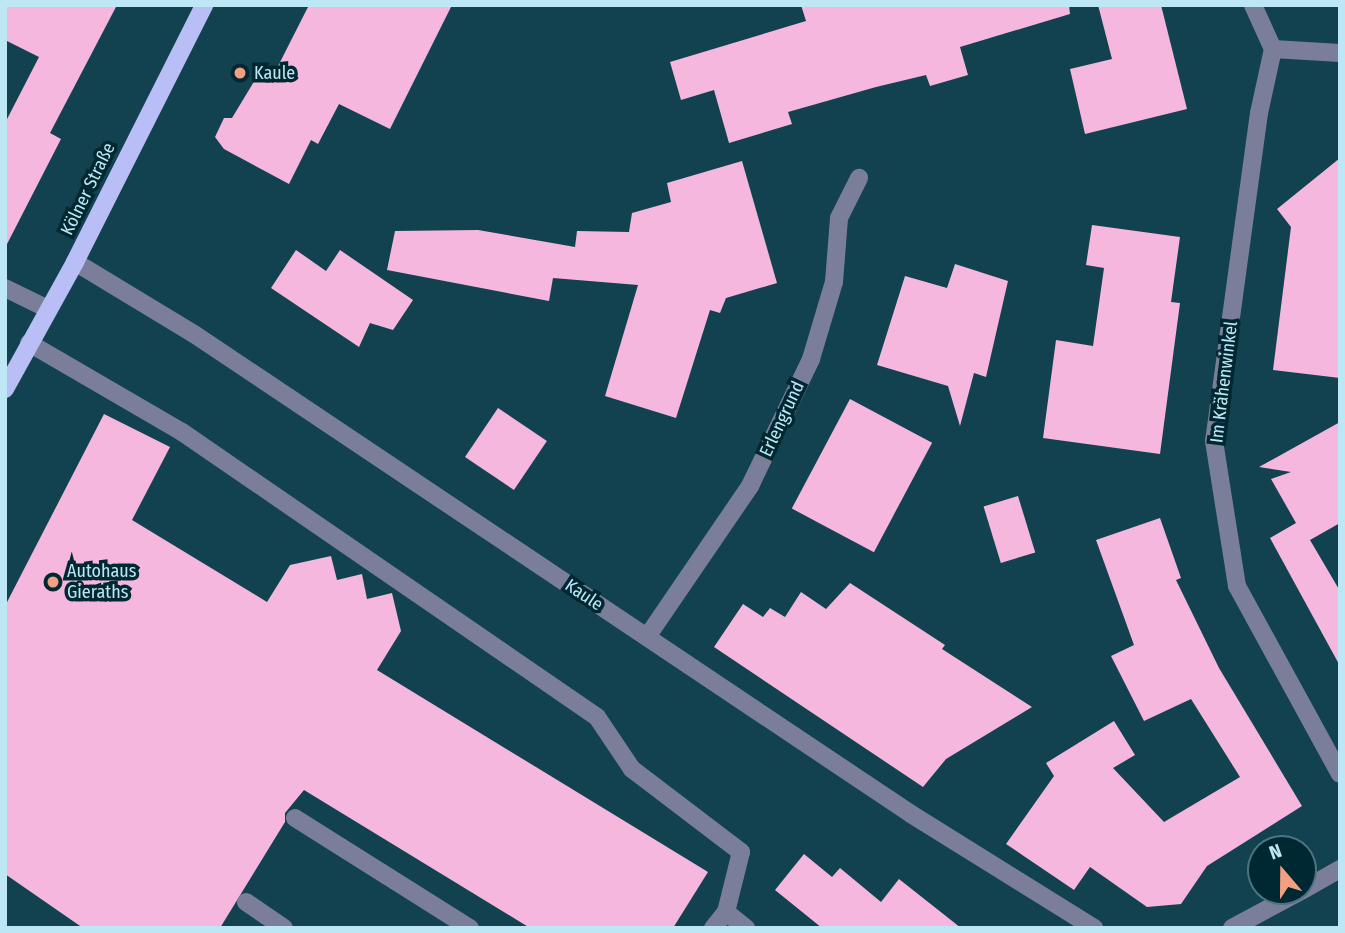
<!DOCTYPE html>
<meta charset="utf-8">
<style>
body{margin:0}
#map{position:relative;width:1345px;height:933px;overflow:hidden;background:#124250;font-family:"Fira Sans Condensed",sans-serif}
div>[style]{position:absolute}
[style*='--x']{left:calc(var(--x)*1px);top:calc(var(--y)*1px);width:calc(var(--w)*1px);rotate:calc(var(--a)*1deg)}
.building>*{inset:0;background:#f5b7de;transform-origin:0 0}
.minor>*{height:18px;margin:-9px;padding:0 9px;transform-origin:9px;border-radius:9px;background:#7b7e99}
.major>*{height:18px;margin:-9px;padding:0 9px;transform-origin:9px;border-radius:9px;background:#b9bef6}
.dots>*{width:19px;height:19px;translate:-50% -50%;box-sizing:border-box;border:4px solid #002832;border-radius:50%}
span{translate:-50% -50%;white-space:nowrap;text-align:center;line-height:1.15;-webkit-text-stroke:7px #002832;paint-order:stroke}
.poi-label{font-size:18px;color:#bee7f5}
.left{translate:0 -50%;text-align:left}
.street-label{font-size:18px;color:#bee7f5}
.frame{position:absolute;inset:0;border:7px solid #bee7f5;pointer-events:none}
.north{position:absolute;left:1247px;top:835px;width:70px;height:70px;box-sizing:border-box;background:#002832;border:2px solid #4c7480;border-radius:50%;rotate:340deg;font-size:19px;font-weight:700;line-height:28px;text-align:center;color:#bee7f5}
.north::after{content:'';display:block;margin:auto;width:24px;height:32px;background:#f3a082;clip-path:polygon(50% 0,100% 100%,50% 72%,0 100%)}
</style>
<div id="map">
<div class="building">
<i style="clip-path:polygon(5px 5px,117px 5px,50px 133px,61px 139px,5px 248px,5px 123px,39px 57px,5px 40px)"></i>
<i style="clip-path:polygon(309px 5px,452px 5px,390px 129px,339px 104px,318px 144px,311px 140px,289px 184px,224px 149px,215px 137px,224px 118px,232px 118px,261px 70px,273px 76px)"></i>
<i style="clip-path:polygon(801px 5px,1069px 5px,1070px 14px,960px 47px,968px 75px,930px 86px,926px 75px,876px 87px,788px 112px,792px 124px,729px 143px,714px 90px,681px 100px,670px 62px,806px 21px)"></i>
<i style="clip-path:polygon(1098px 5px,1161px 5px,1187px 109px,1085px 134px,1070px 69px,1112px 59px)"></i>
<i style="clip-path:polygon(1340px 158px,1340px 378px,1273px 370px,1291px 227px,1277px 209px)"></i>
<i style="clip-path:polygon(742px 161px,777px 283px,726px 298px,720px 313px,710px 310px,676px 418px,605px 396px,638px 285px,553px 278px,549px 301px,387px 270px,395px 231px,478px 230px,575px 247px,577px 231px,629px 232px,632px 213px,671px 202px,667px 183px)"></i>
<i style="clip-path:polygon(1092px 225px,1180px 237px,1171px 302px,1180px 303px,1160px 454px,1043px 438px,1056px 340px,1093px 346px,1104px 268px,1086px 265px)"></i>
<i style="clip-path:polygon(296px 250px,326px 271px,340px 250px,413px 300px,393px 330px,370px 323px,359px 347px,271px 288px)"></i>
<i style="clip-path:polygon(955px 264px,1008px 281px,986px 377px,974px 373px,960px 426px,948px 386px,877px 365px,905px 276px,947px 288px)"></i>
<i style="left:850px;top:399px;width:93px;height:124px;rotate:28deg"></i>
<i style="left:498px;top:408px;width:59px;height:59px;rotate:34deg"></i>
<i style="clip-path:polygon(104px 414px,170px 447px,132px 520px,267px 602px,290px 565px,331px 556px,337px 580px,362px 574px,367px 599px,392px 593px,401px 631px,377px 670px,708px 872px,673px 928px,530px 928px,304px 790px,285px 813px,285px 822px,220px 928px,83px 928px,5px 874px,5px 606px)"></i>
<i style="clip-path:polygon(1340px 422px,1340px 523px,1310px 540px,1340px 591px,1340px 666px,1270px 538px,1296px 523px,1271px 479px,1291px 472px,1259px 467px)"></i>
<i style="left:1018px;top:496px;width:59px;height:36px;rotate:73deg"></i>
<i style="clip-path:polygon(1160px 518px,1181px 578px,1176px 580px,1219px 668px,1302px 806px,1207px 866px,1181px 904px,1147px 907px,1090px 867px,1074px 890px,1006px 844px,1054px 776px,1046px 763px,1114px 721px,1135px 755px,1113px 768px,1164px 822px,1240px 777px,1191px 699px,1144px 721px,1111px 656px,1134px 645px,1096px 540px)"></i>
<i style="clip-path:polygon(850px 583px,945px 645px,942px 649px,1032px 707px,946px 759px,923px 787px,714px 647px,743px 604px,763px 617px,770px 608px,785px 617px,801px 592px,826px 609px)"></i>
<i style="clip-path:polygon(804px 854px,832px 877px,840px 868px,881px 902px,899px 879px,961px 928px,822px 928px,775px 890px)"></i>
</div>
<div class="minor">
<i style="--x:1253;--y:5;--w:48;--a:65.6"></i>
<i style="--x:1273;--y:49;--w:67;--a:3.4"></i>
<i style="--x:1273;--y:49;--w:66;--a:102.3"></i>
<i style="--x:1259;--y:113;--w:331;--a:97.8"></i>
<i style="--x:1214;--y:441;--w:147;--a:81"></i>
<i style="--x:1237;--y:586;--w:214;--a:61.3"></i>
<i style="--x:75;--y:262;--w:139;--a:31.2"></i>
<i style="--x:194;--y:334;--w:863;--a:33.8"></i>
<i style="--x:911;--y:814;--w:216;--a:31.9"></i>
<i style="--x:5;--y:288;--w:48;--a:26"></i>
<i style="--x:29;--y:343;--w:177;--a:30.2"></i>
<i style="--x:182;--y:432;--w:503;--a:34.48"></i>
<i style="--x:597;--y:717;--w:63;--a:56.1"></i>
<i style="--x:632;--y:769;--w:137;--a:37.3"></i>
<i style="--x:741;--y:852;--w:62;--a:104"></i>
<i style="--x:726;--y:912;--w:21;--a:129"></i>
<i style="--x:647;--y:637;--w:183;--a:-55.7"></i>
<i style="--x:750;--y:486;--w:141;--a:-64.3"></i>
<i style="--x:811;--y:359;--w:80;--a:-73.4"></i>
<i style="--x:834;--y:282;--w:64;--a:-85.5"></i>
<i style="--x:839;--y:218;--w:45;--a:-63.4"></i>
<i style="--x:295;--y:818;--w:207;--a:32.2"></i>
<i style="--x:1303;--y:890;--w:43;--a:-29.6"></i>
<i style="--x:246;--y:902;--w:46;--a:34.4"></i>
<i style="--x:726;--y:912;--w:26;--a:39"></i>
<i style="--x:1232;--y:928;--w:78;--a:-28.2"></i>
</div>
<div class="major">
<i style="--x:5;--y:389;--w:145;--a:-61.1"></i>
<i style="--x:75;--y:262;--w:288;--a:-63.3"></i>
</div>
<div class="dots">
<i style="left:240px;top:73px;background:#f3a082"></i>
<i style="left:53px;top:582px;background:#f3a082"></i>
</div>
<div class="poi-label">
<span class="left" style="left:254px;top:73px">Kaule</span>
<span class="left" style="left:67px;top:582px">Autohaus<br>Gieraths</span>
</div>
<div class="street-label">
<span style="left:88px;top:189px;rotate:-64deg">Kölner Straße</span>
<span style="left:1224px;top:382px;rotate:-83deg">Im Krähenwinkel</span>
<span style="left:782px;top:419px;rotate:-65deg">Erlengrund</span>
<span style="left:584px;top:595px;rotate:34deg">Kaule</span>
</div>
<div class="frame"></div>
<div class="north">N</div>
</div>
